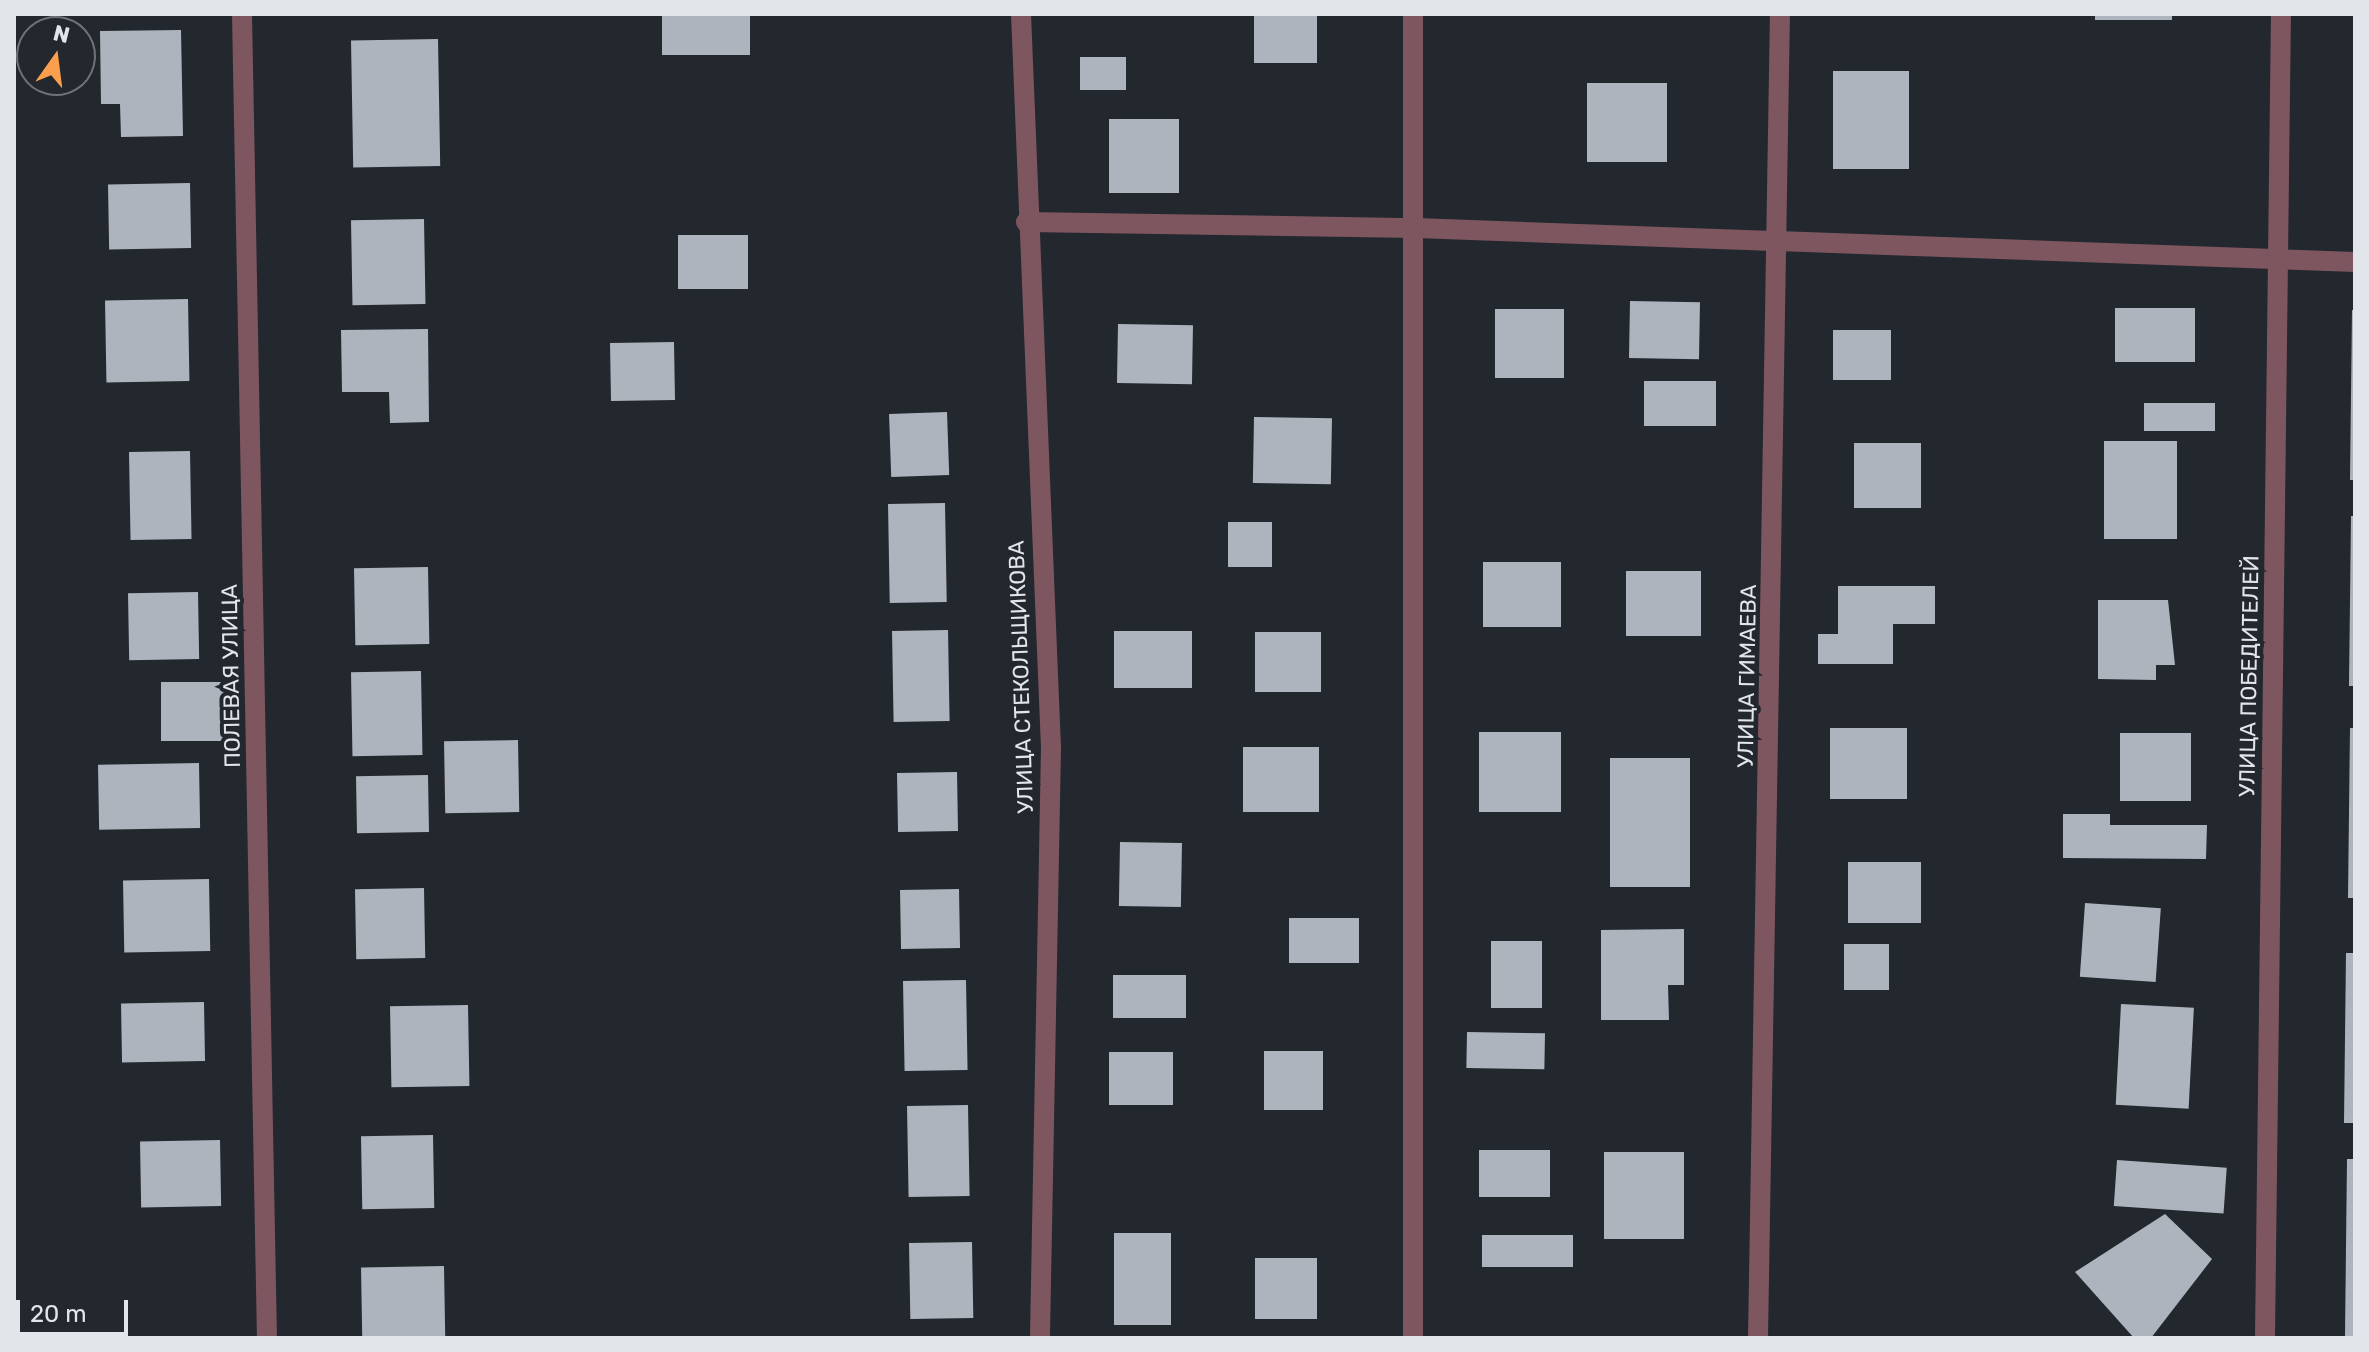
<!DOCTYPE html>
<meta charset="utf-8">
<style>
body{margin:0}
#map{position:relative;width:2369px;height:1352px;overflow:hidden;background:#23272e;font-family:Rubik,sans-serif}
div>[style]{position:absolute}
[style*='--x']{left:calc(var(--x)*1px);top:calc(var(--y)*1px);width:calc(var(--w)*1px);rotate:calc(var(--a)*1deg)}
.building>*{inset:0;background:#aeb4bd;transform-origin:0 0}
.minor>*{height:20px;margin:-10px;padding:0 10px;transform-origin:10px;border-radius:10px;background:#7e5660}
span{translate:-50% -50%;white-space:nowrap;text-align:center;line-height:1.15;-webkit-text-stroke:8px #23272e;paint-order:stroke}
.street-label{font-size:22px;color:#e2e5e9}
.frame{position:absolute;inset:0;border:16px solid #e2e5e9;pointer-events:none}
.north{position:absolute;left:16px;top:16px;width:80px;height:80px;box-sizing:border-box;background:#23272e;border:2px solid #6f7379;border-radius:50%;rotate:14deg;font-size:22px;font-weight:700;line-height:32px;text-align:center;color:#e2e5e9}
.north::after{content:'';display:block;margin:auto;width:28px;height:36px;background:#fa9f4e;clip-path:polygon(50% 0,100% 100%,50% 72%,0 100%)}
.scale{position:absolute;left:16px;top:1300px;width:112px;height:36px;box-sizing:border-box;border:4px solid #e2e5e9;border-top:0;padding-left:10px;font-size:24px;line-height:28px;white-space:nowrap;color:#e2e5e9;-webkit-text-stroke:6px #23272e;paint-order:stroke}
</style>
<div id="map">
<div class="building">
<i style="left:662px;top:14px;width:88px;height:41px"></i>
<i style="left:1254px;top:14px;width:63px;height:49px"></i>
<i style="left:2095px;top:14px;width:77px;height:6px"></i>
<i style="clip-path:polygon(181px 30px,183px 136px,121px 137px,120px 104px,101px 104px,100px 31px)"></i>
<i style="left:438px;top:39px;width:127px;height:87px;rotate:89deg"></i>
<i style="left:1080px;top:57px;width:46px;height:33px"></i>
<i style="left:1833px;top:71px;width:76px;height:98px"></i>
<i style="left:1587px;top:83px;width:80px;height:79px"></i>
<i style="left:1109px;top:119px;width:70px;height:74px"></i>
<i style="left:190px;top:183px;width:65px;height:82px;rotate:89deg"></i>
<i style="left:424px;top:219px;width:85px;height:73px;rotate:89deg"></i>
<i style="left:748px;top:235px;width:54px;height:70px;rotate:90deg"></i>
<i style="left:188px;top:299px;width:82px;height:83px;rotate:89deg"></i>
<i style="left:1630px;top:301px;width:70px;height:57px;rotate:1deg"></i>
<i style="left:2115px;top:308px;width:80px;height:54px"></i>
<i style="left:1495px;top:309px;width:69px;height:69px"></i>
<i style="clip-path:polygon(2352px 310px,2355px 310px,2355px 480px,2350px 480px)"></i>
<i style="left:1118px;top:324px;width:75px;height:59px;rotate:1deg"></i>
<i style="clip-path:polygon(428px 329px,429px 422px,390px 423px,389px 392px,342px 392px,341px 330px)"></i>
<i style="left:1833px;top:330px;width:58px;height:50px"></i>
<i style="left:674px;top:342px;width:58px;height:64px;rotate:89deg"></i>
<i style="left:1644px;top:381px;width:72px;height:45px"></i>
<i style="left:2144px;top:403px;width:71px;height:28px"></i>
<i style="left:947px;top:412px;width:63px;height:58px;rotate:88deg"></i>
<i style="left:1254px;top:417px;width:78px;height:66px;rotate:1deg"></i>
<i style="left:2104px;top:441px;width:73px;height:98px"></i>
<i style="left:1854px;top:443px;width:67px;height:65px"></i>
<i style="left:190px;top:451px;width:88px;height:61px;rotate:89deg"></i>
<i style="left:945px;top:503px;width:99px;height:57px;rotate:89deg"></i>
<i style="clip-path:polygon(2351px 516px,2355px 516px,2355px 686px,2349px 686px)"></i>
<i style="left:1228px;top:522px;width:44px;height:45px"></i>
<i style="left:1483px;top:562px;width:78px;height:65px"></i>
<i style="left:428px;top:567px;width:77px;height:74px;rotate:89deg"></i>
<i style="left:1626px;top:571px;width:75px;height:65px"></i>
<i style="clip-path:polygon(1838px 586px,1935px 586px,1935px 624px,1893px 624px,1893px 664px,1818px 664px,1818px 634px,1838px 634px)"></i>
<i style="left:198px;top:592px;width:67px;height:70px;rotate:89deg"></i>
<i style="clip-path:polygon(2098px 600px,2168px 600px,2175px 665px,2156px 665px,2156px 680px,2098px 679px)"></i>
<i style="left:948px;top:630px;width:91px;height:56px;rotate:89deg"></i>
<i style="left:1114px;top:631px;width:78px;height:57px"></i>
<i style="left:1255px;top:632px;width:66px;height:60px"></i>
<i style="left:421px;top:671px;width:84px;height:70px;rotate:89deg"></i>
<i style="left:161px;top:682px;width:64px;height:59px"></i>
<i style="left:1830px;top:728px;width:77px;height:71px"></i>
<i style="clip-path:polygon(2350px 728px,2355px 728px,2355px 898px,2348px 898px)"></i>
<i style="left:1479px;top:732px;width:82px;height:80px"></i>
<i style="left:2120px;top:733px;width:71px;height:68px"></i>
<i style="left:518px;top:740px;width:72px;height:74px;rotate:89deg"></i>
<i style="left:1243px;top:747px;width:76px;height:65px"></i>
<i style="left:1610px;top:758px;width:80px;height:129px"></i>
<i style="left:199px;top:763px;width:65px;height:101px;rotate:89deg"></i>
<i style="left:957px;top:772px;width:59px;height:60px;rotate:89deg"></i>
<i style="left:428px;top:775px;width:57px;height:72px;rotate:89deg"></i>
<i style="clip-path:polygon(2063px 814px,2110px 814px,2110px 825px,2207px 825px,2206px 859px,2063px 858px)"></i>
<i style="left:1120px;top:842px;width:62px;height:64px;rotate:1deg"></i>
<i style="left:1848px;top:862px;width:73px;height:61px"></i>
<i style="left:209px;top:879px;width:72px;height:86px;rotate:89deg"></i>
<i style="left:424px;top:888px;width:70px;height:69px;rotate:89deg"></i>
<i style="left:959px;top:889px;width:59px;height:59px;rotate:89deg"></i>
<i style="left:2085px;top:903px;width:76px;height:74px;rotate:4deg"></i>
<i style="left:1289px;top:918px;width:70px;height:45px"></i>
<i style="clip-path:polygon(1684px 929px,1684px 985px,1668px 985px,1669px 1020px,1601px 1020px,1601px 930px)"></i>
<i style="left:1491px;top:941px;width:51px;height:67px"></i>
<i style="left:1844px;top:944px;width:45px;height:46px"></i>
<i style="clip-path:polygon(2346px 953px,2355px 953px,2355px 1123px,2344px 1123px)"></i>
<i style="left:1113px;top:975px;width:73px;height:43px"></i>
<i style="left:966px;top:980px;width:90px;height:63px;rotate:89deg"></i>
<i style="left:204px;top:1002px;width:59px;height:83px;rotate:89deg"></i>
<i style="left:2121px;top:1004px;width:73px;height:101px;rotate:3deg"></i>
<i style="left:468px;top:1005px;width:81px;height:78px;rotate:89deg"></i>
<i style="left:1467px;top:1032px;width:78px;height:36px;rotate:1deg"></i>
<i style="left:1264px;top:1051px;width:59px;height:59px"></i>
<i style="left:1109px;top:1052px;width:64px;height:53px"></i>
<i style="left:968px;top:1105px;width:91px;height:61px;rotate:89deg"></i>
<i style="left:433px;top:1135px;width:73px;height:72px;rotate:89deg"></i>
<i style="left:220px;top:1140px;width:66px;height:80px;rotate:89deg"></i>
<i style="left:1479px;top:1150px;width:71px;height:47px"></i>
<i style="left:1684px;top:1152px;width:87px;height:80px;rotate:90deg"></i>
<i style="clip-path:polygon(2347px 1159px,2355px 1159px,2355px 1336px,2345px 1336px)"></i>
<i style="left:2117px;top:1160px;width:110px;height:46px;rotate:4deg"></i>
<i style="clip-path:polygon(2165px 1214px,2212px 1259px,2151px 1338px,2134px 1338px,2075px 1272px)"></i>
<i style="left:1114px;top:1233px;width:57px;height:92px"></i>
<i style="left:1482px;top:1235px;width:91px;height:32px"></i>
<i style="left:972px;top:1242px;width:76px;height:63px;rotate:89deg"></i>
<i style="left:1255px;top:1258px;width:62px;height:61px"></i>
<i style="left:444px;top:1266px;width:72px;height:83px;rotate:89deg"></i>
</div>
<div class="minor">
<i style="--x:242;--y:14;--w:1324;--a:88.92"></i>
<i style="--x:1021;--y:14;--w:734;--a:87.66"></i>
<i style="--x:1051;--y:747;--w:591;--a:91.07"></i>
<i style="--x:1413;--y:14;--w:1324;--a:90"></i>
<i style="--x:1026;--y:222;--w:390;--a:0.9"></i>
<i style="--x:1416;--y:228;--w:940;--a:2.07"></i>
<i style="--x:1758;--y:1338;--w:1324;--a:-89.05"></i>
<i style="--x:2265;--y:1338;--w:1324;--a:-89.31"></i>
</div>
<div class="street-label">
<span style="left:231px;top:676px;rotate:-91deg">ПОЛЕВАЯ УЛИЦА</span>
<span style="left:1747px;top:676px;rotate:-89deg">УЛИЦА ГИМАЕВА</span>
<span style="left:2249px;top:676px;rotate:-89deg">УЛИЦА ПОБЕДИТЕЛЕЙ</span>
<span style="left:1021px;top:677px;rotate:-92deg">УЛИЦА СТЕКОЛЬЩИКОВА</span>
</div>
<div class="frame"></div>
<div class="north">N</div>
<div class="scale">20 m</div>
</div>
